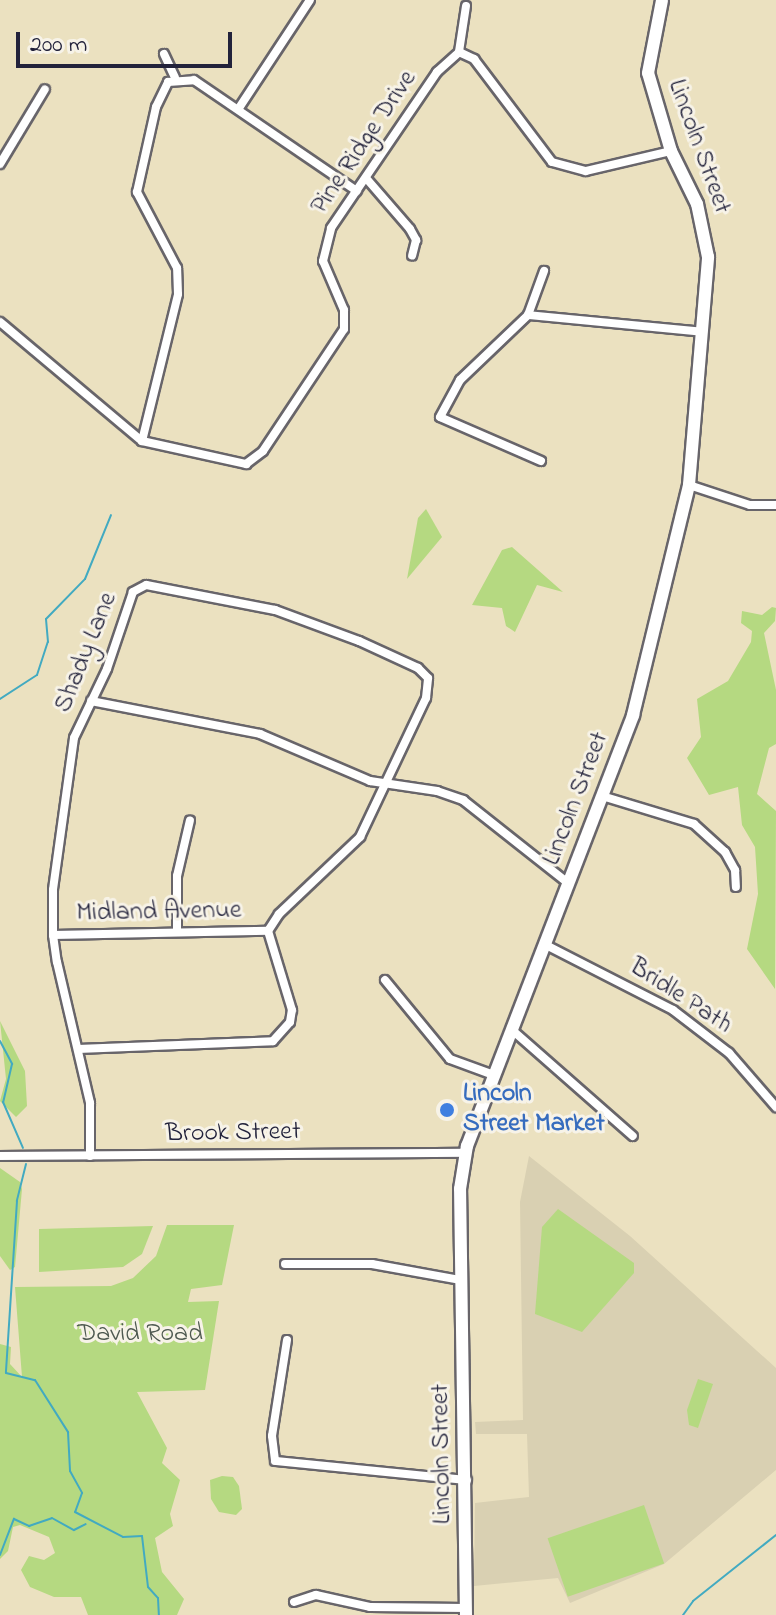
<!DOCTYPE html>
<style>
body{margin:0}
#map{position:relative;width:776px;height:1615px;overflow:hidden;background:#ebe1c0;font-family:"Indie Flower",sans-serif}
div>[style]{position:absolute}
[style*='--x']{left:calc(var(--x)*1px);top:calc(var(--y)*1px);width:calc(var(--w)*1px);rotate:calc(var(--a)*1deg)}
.built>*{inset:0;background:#d9d0b2}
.green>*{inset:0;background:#b5d981;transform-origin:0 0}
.stream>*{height:2px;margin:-1px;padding:0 1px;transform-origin:1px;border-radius:1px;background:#42aac1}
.roads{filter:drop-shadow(2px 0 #68656a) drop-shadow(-2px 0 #68656a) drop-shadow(0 2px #68656a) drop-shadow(0 -2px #68656a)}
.street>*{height:8px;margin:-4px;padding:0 4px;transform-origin:4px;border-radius:4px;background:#fff}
.secondary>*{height:12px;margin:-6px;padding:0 6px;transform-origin:6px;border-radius:6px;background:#fff}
.dots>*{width:22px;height:22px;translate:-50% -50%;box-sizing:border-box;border:4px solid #f7f3e8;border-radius:50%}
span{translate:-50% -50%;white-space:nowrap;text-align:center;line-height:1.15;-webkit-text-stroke:6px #f7f3e8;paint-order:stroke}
.street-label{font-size:26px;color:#22223b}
.shop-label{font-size:26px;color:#366cbe;font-weight:700}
.left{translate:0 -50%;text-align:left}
.park-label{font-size:26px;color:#4e5950}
.scale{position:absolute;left:16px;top:32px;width:216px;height:36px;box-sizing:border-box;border:4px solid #22223b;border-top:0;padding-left:10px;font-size:24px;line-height:28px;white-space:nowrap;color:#22223b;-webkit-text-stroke:6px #f7f3e8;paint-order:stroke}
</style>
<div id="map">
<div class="built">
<i style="clip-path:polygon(529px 1156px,630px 1236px,776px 1368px,776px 1470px,664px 1564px,570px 1603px,558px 1578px,474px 1586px,475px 1503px,529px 1497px,527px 1434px,476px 1434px,475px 1422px,523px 1420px,520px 1202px)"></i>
</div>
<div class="green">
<i style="clip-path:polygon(426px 509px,442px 537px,407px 579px,418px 518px)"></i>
<i style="clip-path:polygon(512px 547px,563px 592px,537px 585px,515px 632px,506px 626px,502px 608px,472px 605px,502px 550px)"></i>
<i style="clip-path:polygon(772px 607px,776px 608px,775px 621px,764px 633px,776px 690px,776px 744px,769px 748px,757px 794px,776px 811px,775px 989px,747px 949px,758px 894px,755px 847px,742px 825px,738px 787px,709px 795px,687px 758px,701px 737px,697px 699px,728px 681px,751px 642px,752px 631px,741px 623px,742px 611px,762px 615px)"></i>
<i style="clip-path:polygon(0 1021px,25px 1071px,27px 1106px,16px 1117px,0 1101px,6px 1079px)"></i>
<i style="clip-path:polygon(0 1168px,20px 1182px,22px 1189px,15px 1267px,10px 1270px,0 1256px)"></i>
<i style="clip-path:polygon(558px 1209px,634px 1263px,634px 1273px,582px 1332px,535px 1314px,542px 1227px)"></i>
<i style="clip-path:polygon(167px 1225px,234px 1225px,222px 1285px,191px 1289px,188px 1302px,219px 1301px,205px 1390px,137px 1392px,167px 1448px,162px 1463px,180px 1480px,170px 1514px,173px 1526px,155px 1538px,162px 1572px,184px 1599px,177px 1615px,88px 1615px,81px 1597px,54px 1597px,30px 1587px,21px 1570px,29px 1556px,44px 1560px,55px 1553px,49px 1537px,20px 1525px,13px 1527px,8px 1551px,0 1559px,0 1344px,11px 1347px,10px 1364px,22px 1377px,15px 1287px,111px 1286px,133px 1278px,156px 1256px)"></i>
<i style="clip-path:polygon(153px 1226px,142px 1254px,123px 1267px,39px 1272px,39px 1229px)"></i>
<i style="clip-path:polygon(698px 1379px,713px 1384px,698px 1428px,689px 1425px,687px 1410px)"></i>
<i style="clip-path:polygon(222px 1476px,233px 1477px,239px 1486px,242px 1509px,236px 1515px,219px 1512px,211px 1499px,210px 1480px)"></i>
<i style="left:644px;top:1505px;width:62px;height:102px;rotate:71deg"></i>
</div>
<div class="stream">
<i style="--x:0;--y:699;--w:44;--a:-33"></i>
<i style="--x:37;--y:675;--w:35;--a:-72"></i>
<i style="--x:48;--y:642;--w:23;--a:-95"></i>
<i style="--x:46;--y:619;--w:56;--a:-45.7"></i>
<i style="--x:85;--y:579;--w:69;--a:-67.9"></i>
<i style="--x:0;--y:1041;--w:26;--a:62"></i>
<i style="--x:12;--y:1064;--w:39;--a:103"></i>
<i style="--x:3;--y:1102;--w:50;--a:66.5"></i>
<i style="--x:26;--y:1164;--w:38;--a:104"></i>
<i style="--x:17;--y:1201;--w:172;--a:93.7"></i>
<i style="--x:6;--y:1373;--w:30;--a:14"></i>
<i style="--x:35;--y:1380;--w:62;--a:57.6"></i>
<i style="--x:68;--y:1432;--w:39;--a:87"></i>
<i style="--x:70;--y:1471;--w:25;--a:61"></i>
<i style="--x:82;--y:1493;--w:20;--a:110"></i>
<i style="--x:75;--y:1512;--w:54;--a:27.5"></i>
<i style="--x:123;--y:1537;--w:19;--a:-3"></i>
<i style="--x:142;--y:1536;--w:51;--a:83.3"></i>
<i style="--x:148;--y:1587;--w:15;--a:48"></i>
<i style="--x:158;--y:1598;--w:17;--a:87"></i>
<i style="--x:0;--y:1555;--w:39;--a:-69"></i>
<i style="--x:14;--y:1519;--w:17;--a:25"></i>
<i style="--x:29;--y:1526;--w:24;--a:-19"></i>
<i style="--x:52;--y:1518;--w:25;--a:29"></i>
<i style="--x:74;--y:1530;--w:13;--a:-27"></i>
<i style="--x:683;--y:1615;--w:17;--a:-54"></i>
<i style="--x:693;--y:1601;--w:106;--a:-38.5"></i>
</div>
<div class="roads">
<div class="street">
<i style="--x:466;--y:6;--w:47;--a:98.7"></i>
<i style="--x:459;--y:52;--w:17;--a:25"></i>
<i style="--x:474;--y:59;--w:129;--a:52.9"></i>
<i style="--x:552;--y:162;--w:35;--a:15"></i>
<i style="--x:586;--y:171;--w:87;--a:-13.2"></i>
<i style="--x:164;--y:54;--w:26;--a:65"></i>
<i style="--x:239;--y:108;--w:129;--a:-56.7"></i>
<i style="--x:0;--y:164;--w:87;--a:-59"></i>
<i style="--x:366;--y:178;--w:67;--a:49.2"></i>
<i style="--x:410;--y:229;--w:13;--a:61"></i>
<i style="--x:416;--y:240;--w:16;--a:104"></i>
<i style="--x:528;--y:315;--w:176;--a:5.5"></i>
<i style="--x:0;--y:322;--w:185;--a:40"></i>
<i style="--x:142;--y:441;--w:107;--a:12.5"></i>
<i style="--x:246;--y:464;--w:21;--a:-37"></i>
<i style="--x:263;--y:451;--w:146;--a:-56.4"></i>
<i style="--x:344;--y:329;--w:19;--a:-90"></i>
<i style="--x:344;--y:310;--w:53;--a:-113.2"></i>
<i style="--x:323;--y:261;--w:34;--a:-76"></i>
<i style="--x:331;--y:228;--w:189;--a:-55.8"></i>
<i style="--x:437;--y:72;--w:30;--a:-42"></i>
<i style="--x:142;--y:441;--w:151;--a:-76.2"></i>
<i style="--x:178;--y:294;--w:26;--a:-92"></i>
<i style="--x:177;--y:268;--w:86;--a:-117.8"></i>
<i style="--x:137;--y:192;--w:87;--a:-77.4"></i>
<i style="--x:156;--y:107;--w:28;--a:-64"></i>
<i style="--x:168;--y:82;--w:26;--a:-4"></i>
<i style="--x:194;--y:80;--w:197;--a:34.3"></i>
<i style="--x:541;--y:461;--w:110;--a:-156.5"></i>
<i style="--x:440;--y:417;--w:42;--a:-61.6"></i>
<i style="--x:460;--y:380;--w:94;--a:-43.7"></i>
<i style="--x:528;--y:315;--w:47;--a:-70"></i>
<i style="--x:689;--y:485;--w:64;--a:18.2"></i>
<i style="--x:750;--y:505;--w:26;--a:0"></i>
<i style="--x:91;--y:701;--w:172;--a:11"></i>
<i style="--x:260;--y:734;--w:120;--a:23.1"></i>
<i style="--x:370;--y:781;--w:68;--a:8.5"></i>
<i style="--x:437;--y:791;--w:28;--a:19"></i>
<i style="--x:463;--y:800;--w:134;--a:38.3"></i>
<i style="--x:602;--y:796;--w:96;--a:16.9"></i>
<i style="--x:694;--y:824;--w:42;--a:42.1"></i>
<i style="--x:725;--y:852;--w:21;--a:61"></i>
<i style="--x:735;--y:870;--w:17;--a:87"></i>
<i style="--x:177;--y:932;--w:56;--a:-90"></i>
<i style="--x:177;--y:876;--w:57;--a:-76.9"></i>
<i style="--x:53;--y:935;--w:215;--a:-1.1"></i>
<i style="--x:268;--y:931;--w:20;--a:-57"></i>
<i style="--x:279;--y:914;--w:112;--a:-43.5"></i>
<i style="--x:360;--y:837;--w:154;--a:-64.6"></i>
<i style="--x:426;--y:698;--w:20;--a:-84"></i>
<i style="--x:428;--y:678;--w:14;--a:-135"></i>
<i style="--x:418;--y:668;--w:65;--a:-155.4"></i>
<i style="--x:359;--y:641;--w:90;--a:-159.7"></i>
<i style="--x:275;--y:610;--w:131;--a:-169"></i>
<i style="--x:146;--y:585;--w:15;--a:152"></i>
<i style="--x:133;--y:592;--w:81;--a:108.7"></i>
<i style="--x:107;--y:669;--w:76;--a:115.6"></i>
<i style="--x:74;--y:738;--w:153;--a:97.9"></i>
<i style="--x:53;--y:890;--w:45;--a:90"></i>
<i style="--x:53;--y:935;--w:27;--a:82"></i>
<i style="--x:57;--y:962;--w:145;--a:76.8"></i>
<i style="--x:90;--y:1103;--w:53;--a:90"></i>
<i style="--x:544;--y:944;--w:145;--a:27.1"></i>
<i style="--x:673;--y:1010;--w:71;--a:37.5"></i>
<i style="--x:729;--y:1053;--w:72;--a:49"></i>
<i style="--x:385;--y:980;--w:102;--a:50.6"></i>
<i style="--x:450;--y:1059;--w:44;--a:20.1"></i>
<i style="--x:511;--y:1029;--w:162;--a:41.3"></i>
<i style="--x:78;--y:1049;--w:195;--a:-2.3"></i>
<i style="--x:273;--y:1041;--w:25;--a:-48"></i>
<i style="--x:290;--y:1022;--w:12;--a:-81"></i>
<i style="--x:292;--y:1010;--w:83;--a:-106.9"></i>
<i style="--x:0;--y:1156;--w:466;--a:-0.4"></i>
<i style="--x:285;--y:1264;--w:87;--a:0"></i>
<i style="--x:372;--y:1264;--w:89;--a:10.3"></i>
<i style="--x:287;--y:1340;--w:97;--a:98.9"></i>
<i style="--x:272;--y:1436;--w:25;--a:83"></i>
<i style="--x:275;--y:1461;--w:193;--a:5.7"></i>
<i style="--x:294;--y:1602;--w:23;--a:-18"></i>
<i style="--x:316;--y:1595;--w:55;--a:12.5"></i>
<i style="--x:370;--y:1607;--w:96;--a:0.6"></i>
</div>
<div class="secondary">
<i style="--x:466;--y:1615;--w:426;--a:-90.8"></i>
<i style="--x:460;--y:1189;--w:44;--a:-80.8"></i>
<i style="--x:467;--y:1146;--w:462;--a:-68.9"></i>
<i style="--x:633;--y:715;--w:237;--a:-76.3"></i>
<i style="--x:689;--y:485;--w:229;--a:-85.2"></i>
<i style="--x:708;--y:257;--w:54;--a:-101.7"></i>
<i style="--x:697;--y:204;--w:59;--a:-116.1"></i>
<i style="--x:671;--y:151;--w:81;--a:-106.4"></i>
<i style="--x:648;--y:73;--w:74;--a:-79.1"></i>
</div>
</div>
<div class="dots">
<i style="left:447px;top:1110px;background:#3f7fe0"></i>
</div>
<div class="street-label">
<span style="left:365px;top:143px;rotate:-56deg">Pine Ridge Drive</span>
<span style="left:698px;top:147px;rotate:70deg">Lincoln Street</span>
<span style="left:87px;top:653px;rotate:-68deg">Shady Lane</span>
<span style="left:577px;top:799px;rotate:-69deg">Lincoln Street</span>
<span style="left:159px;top:913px;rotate:-1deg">Midland Avenue</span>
<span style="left:680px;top:997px;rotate:33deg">Bridle Path</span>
<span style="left:233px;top:1134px;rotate:-1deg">Brook Street</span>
<span style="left:443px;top:1454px;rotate:-91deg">Lincoln Street</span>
</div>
<div class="shop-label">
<span class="left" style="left:463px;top:1110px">Lincoln<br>Street Market</span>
</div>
<div class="park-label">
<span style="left:140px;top:1335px">David Road</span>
</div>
<div class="scale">200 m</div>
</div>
